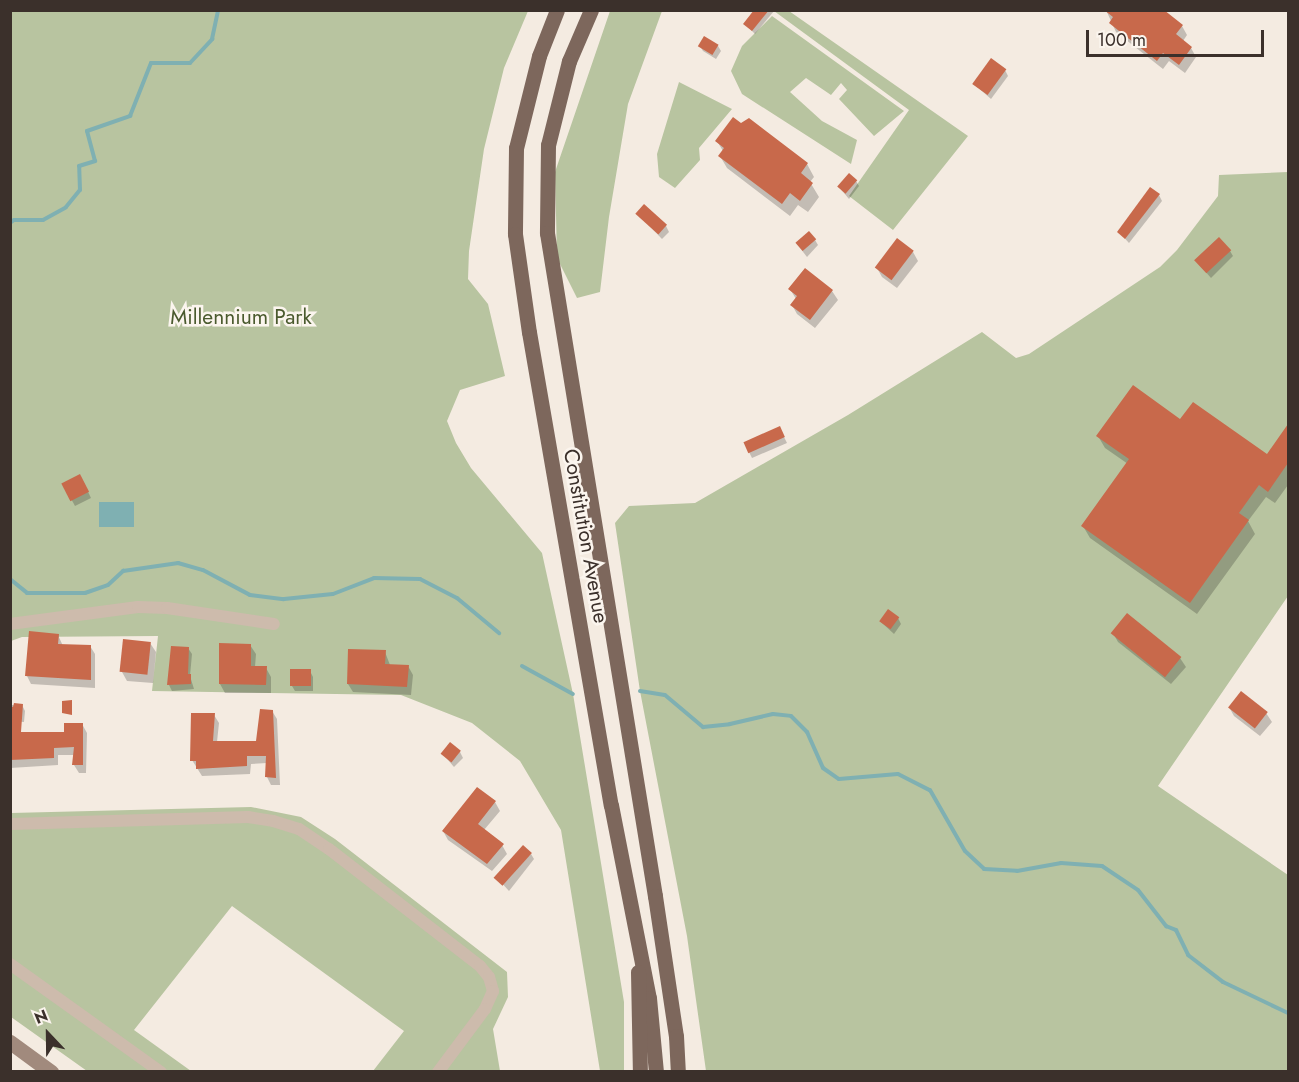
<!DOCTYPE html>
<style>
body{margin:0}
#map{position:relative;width:1299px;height:1082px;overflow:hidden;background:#f4ebe1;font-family:Jost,sans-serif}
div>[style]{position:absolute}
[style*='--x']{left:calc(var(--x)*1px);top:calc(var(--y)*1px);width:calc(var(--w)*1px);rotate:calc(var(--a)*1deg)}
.green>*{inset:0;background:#b8c4a0}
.water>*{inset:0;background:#7fb0b2;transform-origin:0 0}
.shadow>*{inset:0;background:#0003}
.stream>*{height:4px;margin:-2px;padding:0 2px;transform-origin:2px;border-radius:2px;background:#7fb0b2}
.building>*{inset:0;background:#c8694b;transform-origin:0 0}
.street>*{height:12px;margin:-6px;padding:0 6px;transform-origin:6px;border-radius:6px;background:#cdbbac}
.secondary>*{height:15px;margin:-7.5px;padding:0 7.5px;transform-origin:7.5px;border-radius:7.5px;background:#a18a7d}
.primary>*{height:15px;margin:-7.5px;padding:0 7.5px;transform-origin:7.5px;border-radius:7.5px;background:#7d675c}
span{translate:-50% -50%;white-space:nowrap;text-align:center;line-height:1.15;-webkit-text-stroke:5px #fbf5ee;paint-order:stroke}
.park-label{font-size:21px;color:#4a5a2e}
.street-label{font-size:21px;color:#3b302b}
.frame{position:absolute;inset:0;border:12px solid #3b302b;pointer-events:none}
.north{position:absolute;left:18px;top:1004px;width:60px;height:60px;-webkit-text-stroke:4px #fbf5ee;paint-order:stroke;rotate:338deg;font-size:16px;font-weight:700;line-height:24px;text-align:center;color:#3b302b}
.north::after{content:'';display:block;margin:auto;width:21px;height:27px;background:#3b302b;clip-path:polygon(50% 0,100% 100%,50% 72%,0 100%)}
.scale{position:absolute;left:1086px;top:30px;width:178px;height:27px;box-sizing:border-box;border:3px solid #3b302b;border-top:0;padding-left:8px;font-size:18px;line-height:21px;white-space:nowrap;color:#3b302b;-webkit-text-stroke:4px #fbf5ee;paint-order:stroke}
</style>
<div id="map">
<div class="green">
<i style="clip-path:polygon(11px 11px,528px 11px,504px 68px,484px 149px,469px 251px,468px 279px,488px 304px,505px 376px,460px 390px,447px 421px,456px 443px,471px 468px,542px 553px,573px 694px,624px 1002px,624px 1071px,600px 1071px,561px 830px,520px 761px,472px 723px,401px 695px,152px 691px,158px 636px,22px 637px,11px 641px)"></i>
<i style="clip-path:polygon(610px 11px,662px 11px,628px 104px,609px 217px,600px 292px,577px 298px,557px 258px,555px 172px)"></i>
<i style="clip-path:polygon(774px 11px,789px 11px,968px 136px,893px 230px,849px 196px,909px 110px)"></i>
<i style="clip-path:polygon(772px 16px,904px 111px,874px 136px,839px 99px,847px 90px,841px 83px,831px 95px,806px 78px,790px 92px,822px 121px,857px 140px,851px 164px,742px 94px,731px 71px,742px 46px)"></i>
<i style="clip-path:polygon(679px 82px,732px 109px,699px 148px,700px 160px,675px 188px,659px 177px,657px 154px)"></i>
<i style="clip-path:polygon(1288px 172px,1288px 596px,1158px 786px,1288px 875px,1288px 1071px,706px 1071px,687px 936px,640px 691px,615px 523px,629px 506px,695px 503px,848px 415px,982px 332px,1016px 358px,1029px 354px,1160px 267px,1177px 250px,1218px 196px,1219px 175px)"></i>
<i style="clip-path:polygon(251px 807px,301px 817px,335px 839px,507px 972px,508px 997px,493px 1029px,500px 1071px,373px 1071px,404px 1031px,232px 906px,134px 1030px,191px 1071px,87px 1071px,11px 1017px,11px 813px)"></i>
</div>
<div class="water">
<i style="left:134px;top:502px;width:25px;height:35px;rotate:90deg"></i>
</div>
<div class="shadow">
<i style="clip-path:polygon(755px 10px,774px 11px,755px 34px,745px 24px)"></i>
<i style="clip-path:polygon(1106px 10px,1182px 26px,1187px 35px,1183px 41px,1191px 48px,1196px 57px,1185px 73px,1169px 61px,1163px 69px,1116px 32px)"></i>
<i style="clip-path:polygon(700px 46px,718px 46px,721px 51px,716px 59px,703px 51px)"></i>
<i style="clip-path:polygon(1005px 70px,1008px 76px,991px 99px,974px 84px)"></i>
<i style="clip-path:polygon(717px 141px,807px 164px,814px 177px,810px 182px,819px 197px,808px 212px,798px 205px,790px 216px,727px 168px,720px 156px,723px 151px)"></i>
<i style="clip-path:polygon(856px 181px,859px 186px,849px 199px,839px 187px)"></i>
<i style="clip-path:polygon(1159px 195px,1162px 201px,1129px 243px,1119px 232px)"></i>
<i style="clip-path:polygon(637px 213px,666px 226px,669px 232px,662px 239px)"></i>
<i style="clip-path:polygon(815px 240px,818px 245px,807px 257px,797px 244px)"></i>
<i style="clip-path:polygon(1230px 251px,1233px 256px,1211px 278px,1196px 261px)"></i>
<i style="clip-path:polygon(913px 252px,918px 261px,897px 288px,882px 277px,877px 268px)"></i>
<i style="clip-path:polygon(790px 289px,832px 291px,838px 300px,815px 328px,797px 314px,792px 305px,796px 299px)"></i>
<i style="clip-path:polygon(1181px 421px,1267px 457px,1288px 427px,1288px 485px,1275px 503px,1266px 497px,1248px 521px,1255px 534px,1197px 614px,1090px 538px,1083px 526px,1128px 464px,1105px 448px,1098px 436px)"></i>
<i style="clip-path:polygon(782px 433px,787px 443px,752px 458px,749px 452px)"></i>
<i style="clip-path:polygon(83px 481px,91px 498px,75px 506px,63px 484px)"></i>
<i style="clip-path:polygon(898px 618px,901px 624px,894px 634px,881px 622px)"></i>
<i style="clip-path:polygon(1113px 633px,1180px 658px,1186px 667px,1171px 684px,1118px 642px)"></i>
<i style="clip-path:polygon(58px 635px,63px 646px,90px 646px,95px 654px,95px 688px,31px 684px,27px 676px)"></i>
<i style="clip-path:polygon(150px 643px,156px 652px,153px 683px,127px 681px,122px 672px)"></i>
<i style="clip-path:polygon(250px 645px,256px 654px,255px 667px,266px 668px,271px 677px,271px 693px,225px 693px,220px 684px)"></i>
<i style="clip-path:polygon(188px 648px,192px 654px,190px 676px,194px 689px,172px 691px,169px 685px)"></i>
<i style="clip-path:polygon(385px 652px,390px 665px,408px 666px,413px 675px,411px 695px,353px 692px,348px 684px)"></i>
<i style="clip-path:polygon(310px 671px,313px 677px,313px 691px,295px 691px,292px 686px)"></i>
<i style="clip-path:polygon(10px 705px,22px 705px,25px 711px,24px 722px,10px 721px)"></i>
<i style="clip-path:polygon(1229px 707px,1266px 713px,1272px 722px,1260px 736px,1234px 716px)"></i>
<i style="clip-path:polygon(272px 711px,277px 719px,280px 785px,271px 785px,267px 777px,267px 763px,251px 764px,250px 774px,202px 776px,192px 760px,214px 715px,219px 723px,217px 742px,258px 742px)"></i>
<i style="clip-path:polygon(82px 724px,87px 733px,86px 773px,79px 773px,74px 765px,75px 755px,58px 755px,58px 765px,10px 768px,10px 734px,66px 733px)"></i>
<i style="clip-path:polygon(460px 752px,463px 758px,454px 767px,442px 753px)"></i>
<i style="clip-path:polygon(495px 802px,500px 811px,484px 830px,502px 845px,507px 854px,492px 871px,448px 840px,443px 831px)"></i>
<i style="clip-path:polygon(531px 854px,534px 859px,509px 891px,499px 880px)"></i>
</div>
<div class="stream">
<i style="--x:10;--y:223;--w:5;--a:-37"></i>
<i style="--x:14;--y:220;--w:29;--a:0"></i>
<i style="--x:43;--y:220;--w:26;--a:-29"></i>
<i style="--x:66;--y:207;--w:22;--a:-51"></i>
<i style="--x:80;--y:190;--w:24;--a:-92"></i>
<i style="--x:79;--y:166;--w:17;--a:-17"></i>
<i style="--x:95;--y:161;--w:31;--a:-105"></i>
<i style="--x:87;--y:131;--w:46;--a:-19.2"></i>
<i style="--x:130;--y:116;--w:57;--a:-68.4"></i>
<i style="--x:151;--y:63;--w:39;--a:0"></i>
<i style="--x:190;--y:63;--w:33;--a:-47"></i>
<i style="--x:212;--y:39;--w:30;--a:-78"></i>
<i style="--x:10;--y:579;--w:22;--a:39"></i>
<i style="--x:27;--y:593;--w:58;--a:0"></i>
<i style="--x:85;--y:593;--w:24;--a:-19"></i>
<i style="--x:108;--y:585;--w:21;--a:-43"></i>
<i style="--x:123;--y:571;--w:56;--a:-8.3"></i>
<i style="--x:178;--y:563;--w:26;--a:16"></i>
<i style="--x:203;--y:570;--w:53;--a:28"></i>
<i style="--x:250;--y:595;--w:34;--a:7"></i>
<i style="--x:284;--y:599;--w:49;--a:-5.8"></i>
<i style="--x:333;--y:594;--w:44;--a:-21.3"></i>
<i style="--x:374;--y:578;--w:46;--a:1.2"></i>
<i style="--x:420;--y:579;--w:42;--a:27.2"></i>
<i style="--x:457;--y:598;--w:55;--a:39.8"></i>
<i style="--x:522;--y:666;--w:58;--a:28.8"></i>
<i style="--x:640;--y:691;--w:25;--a:9"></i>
<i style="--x:665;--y:695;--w:50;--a:40.1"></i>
<i style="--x:703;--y:727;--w:27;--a:-6"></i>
<i style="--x:730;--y:724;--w:44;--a:-13.1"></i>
<i style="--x:773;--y:714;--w:18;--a:6"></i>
<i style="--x:791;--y:716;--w:23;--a:45"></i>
<i style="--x:807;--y:732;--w:39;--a:66"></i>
<i style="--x:823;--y:768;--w:19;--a:35"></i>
<i style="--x:839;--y:779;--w:59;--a:-4.8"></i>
<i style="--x:898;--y:774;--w:36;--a:27"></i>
<i style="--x:930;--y:790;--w:70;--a:60.2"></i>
<i style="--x:965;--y:851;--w:26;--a:43"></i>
<i style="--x:984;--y:869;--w:33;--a:3"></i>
<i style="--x:1017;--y:871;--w:45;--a:-10.3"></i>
<i style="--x:1061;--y:863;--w:41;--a:4.2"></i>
<i style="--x:1102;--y:866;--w:43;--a:33.7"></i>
<i style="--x:1138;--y:890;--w:46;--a:52.1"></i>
<i style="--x:1166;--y:926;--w:11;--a:22"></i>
<i style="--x:1176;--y:930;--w:28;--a:64"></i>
<i style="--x:1188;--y:955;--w:44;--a:37.6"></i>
<i style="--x:1223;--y:982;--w:72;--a:25.5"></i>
</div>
<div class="building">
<i style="clip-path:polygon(754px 10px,769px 10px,752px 31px,743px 24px)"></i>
<i style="clip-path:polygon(1104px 10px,1164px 10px,1183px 25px,1176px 34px,1192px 47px,1179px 65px,1163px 53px,1157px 61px,1109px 23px,1113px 17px)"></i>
<i style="left:704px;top:36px;width:17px;height:12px;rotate:31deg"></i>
<i style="left:991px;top:58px;width:19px;height:32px;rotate:36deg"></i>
<i style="clip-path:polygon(733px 117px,741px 123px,749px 118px,808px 163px,801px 173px,813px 183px,800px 201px,790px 193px,782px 204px,718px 156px,724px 148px,715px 141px)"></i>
<i style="left:849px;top:173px;width:11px;height:18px;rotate:41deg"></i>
<i style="clip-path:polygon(1150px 187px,1160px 194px,1125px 239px,1117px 232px)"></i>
<i style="left:644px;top:204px;width:31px;height:13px;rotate:42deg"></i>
<i style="left:809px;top:231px;width:11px;height:18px;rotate:49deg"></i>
<i style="left:1219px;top:237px;width:18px;height:34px;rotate:47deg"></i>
<i style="left:897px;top:238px;width:21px;height:37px;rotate:37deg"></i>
<i style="clip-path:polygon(805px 268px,833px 290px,810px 320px,790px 305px,797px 296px,788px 289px)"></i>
<i style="clip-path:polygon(1133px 385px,1180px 419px,1193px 402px,1267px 454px,1288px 424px,1288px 463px,1268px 492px,1259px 485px,1239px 513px,1249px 520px,1190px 603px,1081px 526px,1129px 459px,1096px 436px)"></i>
<i style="left:780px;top:426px;width:12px;height:40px;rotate:66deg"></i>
<i style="left:80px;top:474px;width:20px;height:21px;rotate:63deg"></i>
<i style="left:888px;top:609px;width:14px;height:15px;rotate:36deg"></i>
<i style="left:1127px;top:613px;width:70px;height:26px;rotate:39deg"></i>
<i style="clip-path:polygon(29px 631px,59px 634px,58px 644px,91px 645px,91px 680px,25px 676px)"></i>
<i style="left:123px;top:639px;width:28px;height:33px;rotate:6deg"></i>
<i style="clip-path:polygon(219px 643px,251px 644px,251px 666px,267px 666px,266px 685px,219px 684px)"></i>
<i style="clip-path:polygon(171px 646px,189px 647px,188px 674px,191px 674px,191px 684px,167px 685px)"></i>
<i style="clip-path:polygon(348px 649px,386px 650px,385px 664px,409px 665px,407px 687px,347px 684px)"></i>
<i style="left:311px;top:669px;width:17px;height:21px;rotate:90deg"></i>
<i style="left:1241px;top:691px;width:34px;height:21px;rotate:38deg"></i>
<i style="clip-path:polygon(72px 700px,72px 715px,62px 713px,62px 701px)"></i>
<i style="clip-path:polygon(14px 703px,23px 704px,21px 732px,64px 732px,64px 723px,83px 723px,83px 765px,72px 765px,74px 747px,54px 748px,54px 758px,10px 760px,10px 706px,13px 707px)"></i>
<i style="clip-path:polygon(260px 709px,273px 710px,276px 778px,265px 777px,266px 756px,247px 756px,247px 766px,196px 769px,196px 761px,190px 761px,191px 713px,215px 713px,213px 741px,256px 741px)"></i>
<i style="left:450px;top:742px;width:14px;height:15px;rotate:39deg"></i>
<i style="clip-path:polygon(477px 787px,496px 801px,478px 824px,504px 844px,487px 864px,442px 831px)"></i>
<i style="left:523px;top:845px;width:12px;height:44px;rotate:42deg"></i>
</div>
<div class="street">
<i style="--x:10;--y:624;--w:129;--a:-7.6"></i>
<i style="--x:138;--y:607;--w:29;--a:2"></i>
<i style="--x:167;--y:608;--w:108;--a:8.5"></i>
<i style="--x:10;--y:824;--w:238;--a:-1.7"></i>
<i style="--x:248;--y:817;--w:25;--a:9"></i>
<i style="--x:273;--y:821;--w:27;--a:17"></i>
<i style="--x:299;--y:829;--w:36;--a:34"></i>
<i style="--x:329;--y:849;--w:191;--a:37.8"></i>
<i style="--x:480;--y:966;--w:14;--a:51"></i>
<i style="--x:489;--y:977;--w:15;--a:74"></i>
<i style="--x:493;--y:991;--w:20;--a:114"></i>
<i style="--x:485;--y:1009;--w:79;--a:126.7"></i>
<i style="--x:10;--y:964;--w:186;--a:35.6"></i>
</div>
<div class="secondary">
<i style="--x:10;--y:1042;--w:51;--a:36.2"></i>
</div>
<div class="primary">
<i style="--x:557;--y:10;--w:49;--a:111.4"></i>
<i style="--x:539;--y:56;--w:95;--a:104"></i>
<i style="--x:516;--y:148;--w:86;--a:90.7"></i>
<i style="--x:515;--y:234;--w:99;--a:81.9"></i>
<i style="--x:529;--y:332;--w:480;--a:80.2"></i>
<i style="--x:611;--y:805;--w:197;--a:78.9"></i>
<i style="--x:649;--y:998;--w:74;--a:84.6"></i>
<i style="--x:591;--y:10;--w:56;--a:113.3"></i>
<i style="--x:569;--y:61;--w:87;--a:104"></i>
<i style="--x:548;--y:145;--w:88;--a:90.7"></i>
<i style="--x:547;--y:233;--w:672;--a:80.75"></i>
<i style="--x:655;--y:896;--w:142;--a:81.5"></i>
<i style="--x:676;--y:1036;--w:36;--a:87"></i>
<i style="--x:638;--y:972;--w:100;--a:88.9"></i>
</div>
<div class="park-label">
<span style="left:241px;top:317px">Millennium Park</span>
</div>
<div class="street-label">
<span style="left:586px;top:536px;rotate:80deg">Constitution Avenue</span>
</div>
<div class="frame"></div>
<div class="north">N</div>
<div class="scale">100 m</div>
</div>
